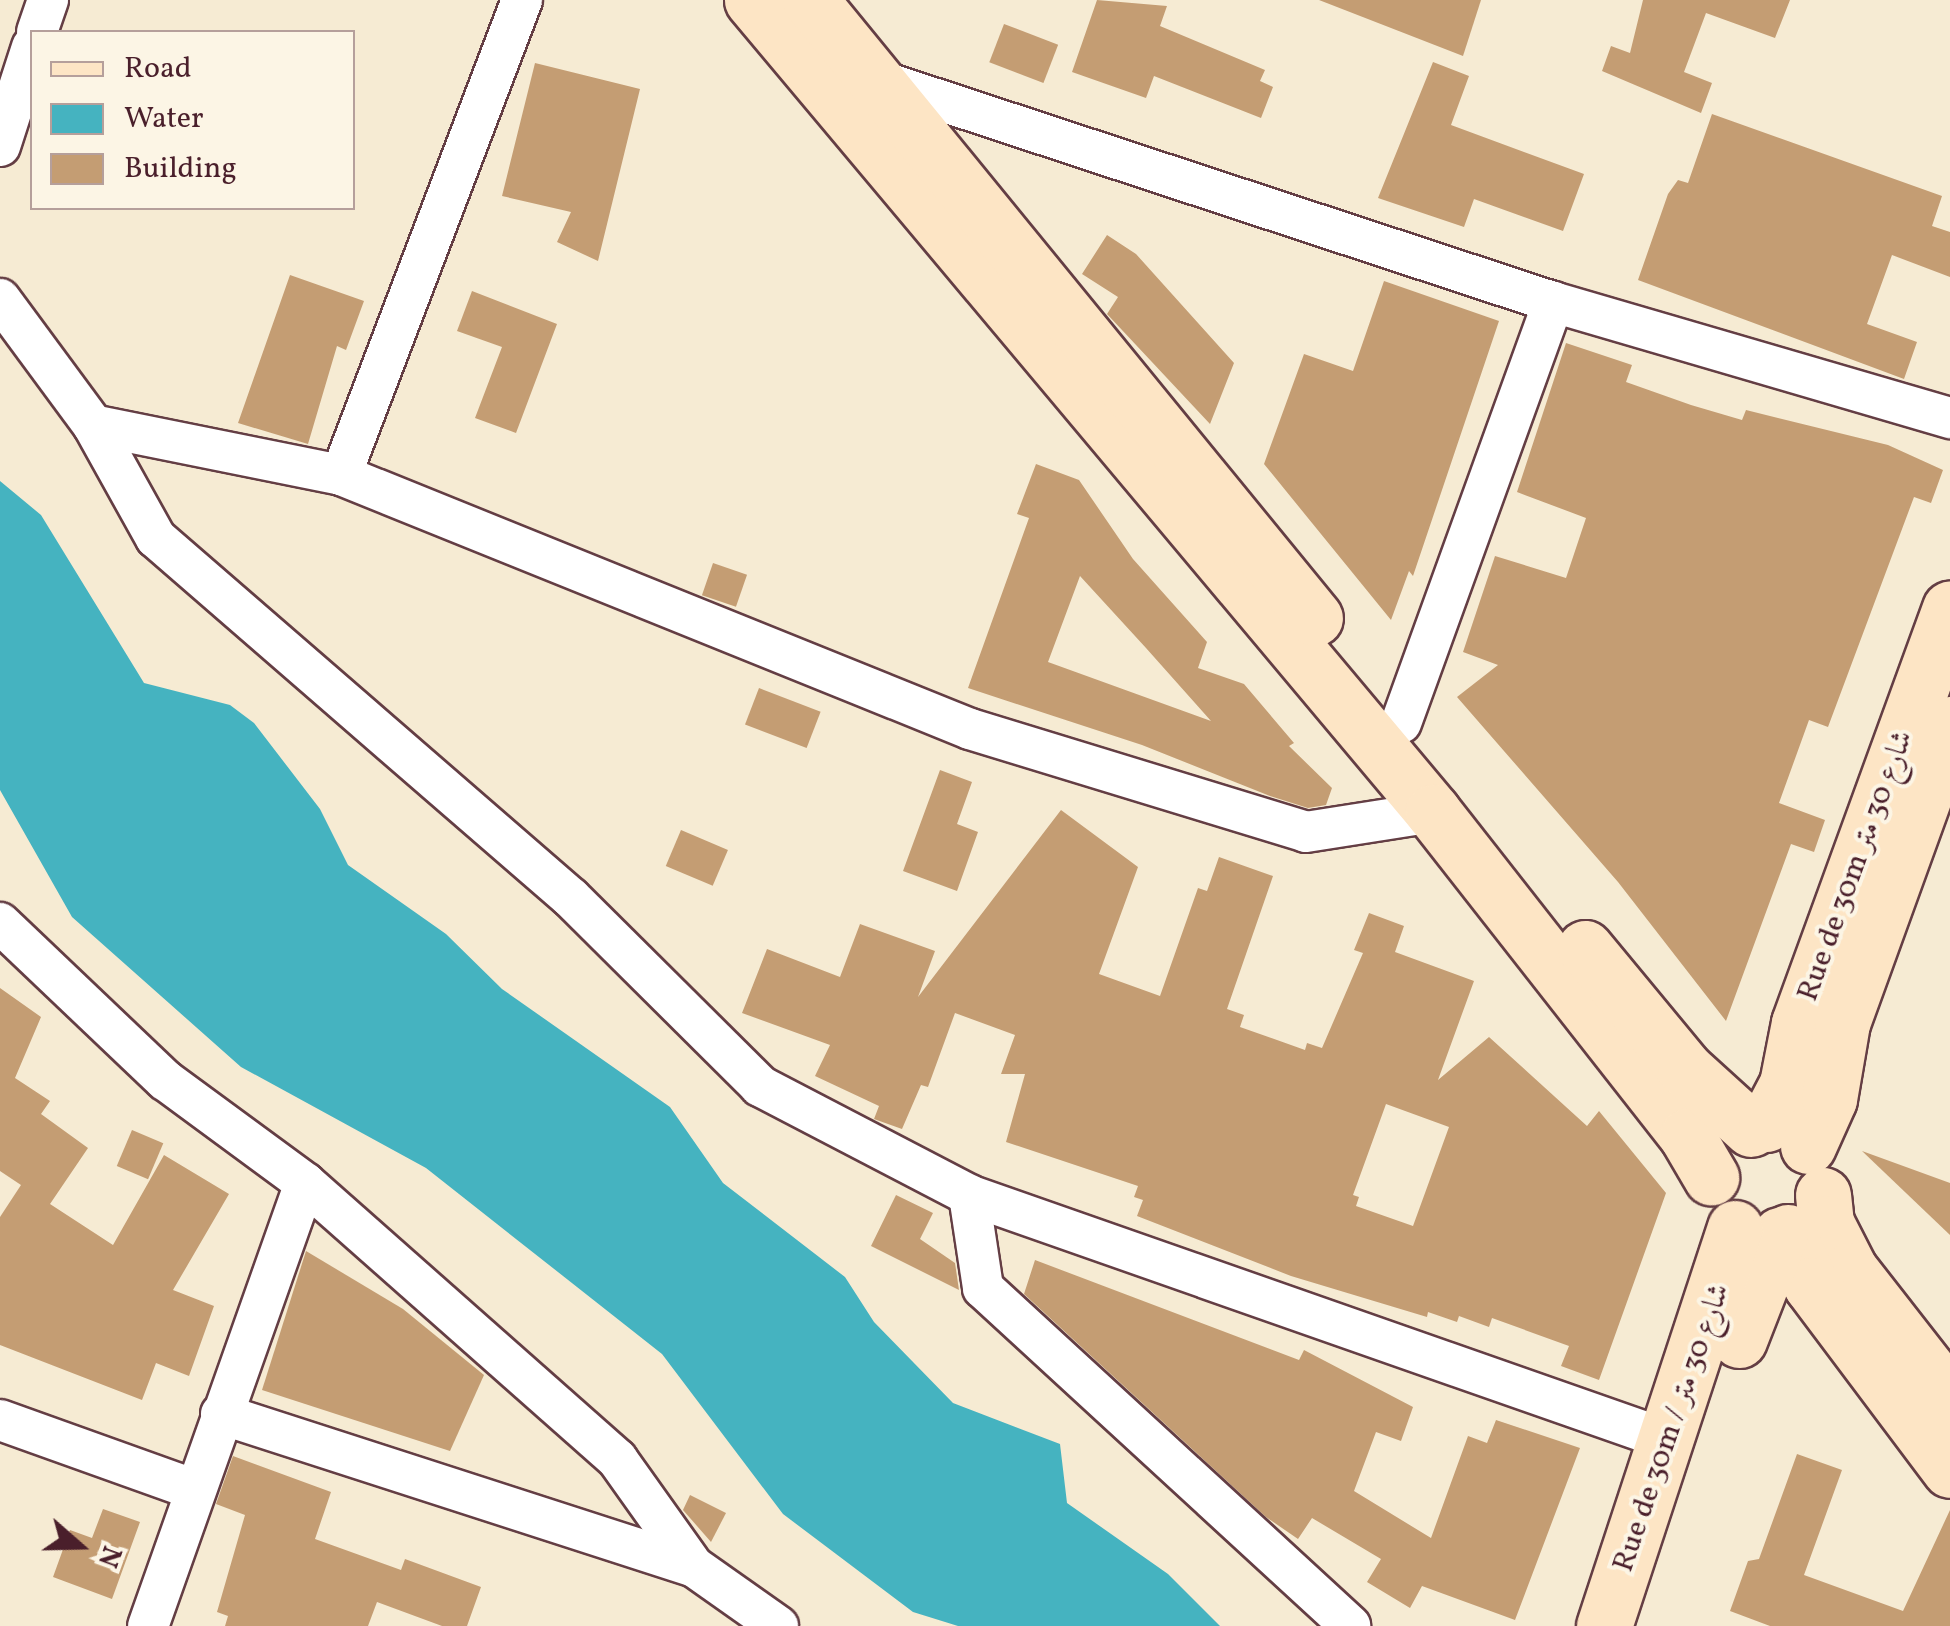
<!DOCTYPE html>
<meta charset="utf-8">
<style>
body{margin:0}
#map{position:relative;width:1950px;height:1626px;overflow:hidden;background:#f6ebd3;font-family:Vollkorn,Amiri,serif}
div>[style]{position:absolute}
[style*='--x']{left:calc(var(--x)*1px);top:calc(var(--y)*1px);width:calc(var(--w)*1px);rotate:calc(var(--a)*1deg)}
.water>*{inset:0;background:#45b3c0}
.building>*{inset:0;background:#c49d73;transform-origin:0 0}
.roads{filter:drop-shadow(2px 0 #643e44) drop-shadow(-2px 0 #643e44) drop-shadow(0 2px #643e44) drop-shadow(0 -2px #643e44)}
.street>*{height:40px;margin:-20px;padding:0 20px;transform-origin:20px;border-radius:20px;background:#fff}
.secondary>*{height:55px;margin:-27.5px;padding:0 27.5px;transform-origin:27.5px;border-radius:27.5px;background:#fde5c5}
span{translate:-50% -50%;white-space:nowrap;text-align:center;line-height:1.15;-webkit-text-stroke:8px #fcf5e5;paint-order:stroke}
.street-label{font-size:30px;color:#4a1f2b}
.legend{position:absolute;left:30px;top:30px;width:325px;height:180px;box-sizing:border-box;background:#fcf5e5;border:2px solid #b59f9b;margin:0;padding:12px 18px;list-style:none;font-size:30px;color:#4a1f2b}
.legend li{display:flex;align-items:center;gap:20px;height:50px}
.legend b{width:50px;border:2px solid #b59f9b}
.north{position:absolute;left:30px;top:1496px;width:100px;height:100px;-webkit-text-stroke:8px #fcf5e5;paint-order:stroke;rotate:110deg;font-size:28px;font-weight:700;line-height:40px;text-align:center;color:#4a1f2b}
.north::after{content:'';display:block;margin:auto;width:35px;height:45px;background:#4a1f2b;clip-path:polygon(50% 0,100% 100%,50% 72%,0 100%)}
</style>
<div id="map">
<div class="water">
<i style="clip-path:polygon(0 481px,41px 515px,144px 683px,230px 705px,254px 723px,320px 809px,348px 865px,446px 934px,502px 989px,670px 1107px,723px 1183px,845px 1277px,874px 1322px,953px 1403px,1060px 1444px,1067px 1503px,1168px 1574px,1220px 1626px,958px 1626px,913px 1612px,783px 1514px,662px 1354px,426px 1168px,241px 1067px,72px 917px,0 790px)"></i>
</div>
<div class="building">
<i style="clip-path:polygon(1097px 0,1167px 6px,1160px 26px,1265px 70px,1260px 81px,1273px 87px,1261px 118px,1154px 76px,1146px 98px,1072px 72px)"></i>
<i style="clip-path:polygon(1319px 0,1481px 0,1463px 56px)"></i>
<i style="clip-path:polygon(1643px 0,1790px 0,1775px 38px,1706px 13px,1684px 72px,1712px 83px,1701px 113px,1602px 71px,1611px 46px,1630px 53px)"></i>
<i style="left:1004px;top:24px;width:58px;height:41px;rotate:21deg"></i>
<i style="clip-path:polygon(1433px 62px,1469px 76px,1451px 125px,1584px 174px,1563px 231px,1474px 199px,1464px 227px,1378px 198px)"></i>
<i style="clip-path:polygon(535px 63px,640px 89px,598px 261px,557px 242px,571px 212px,502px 196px)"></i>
<i style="clip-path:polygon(1712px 114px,1942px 196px,1932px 226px,1950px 232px,1950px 277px,1892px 255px,1867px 324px,1917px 342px,1904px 379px,1638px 280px,1668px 194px,1678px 180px,1688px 183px)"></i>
<i style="clip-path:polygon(1107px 235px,1136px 254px,1234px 363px,1210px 424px,1107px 314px,1118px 297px,1082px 274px)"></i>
<i style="clip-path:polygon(290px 275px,364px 301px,346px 350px,337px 346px,308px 444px,238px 423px)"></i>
<i style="clip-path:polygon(1384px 281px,1499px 321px,1413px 576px,1409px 571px,1391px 620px,1264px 464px,1304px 354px,1353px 371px)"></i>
<i style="clip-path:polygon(472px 291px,557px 324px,516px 433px,475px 418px,502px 347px,457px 331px)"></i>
<i style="clip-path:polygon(1566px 343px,1632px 365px,1626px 382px,1691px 405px,1742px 420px,1746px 410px,1888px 445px,1943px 470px,1931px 503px,1914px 497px,1828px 727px,1809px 720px,1779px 803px,1825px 820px,1814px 852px,1791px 844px,1726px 1021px,1618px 882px,1457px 697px,1498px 665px,1463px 652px,1495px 556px,1566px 578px,1586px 518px,1517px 492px)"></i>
<i style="clip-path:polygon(evenodd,1036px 464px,1079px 480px,1133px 559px,1207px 642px,1198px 668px,1244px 684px,1294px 743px,1289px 746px,1332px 788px,1326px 805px,1308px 808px,1270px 796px,1142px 745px,968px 688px,1029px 518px,1017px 514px,1036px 464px,1080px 576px,1146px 648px,1211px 721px,1048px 662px,1080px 576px)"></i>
<i style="left:713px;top:563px;width:36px;height:34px;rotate:19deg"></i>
<i style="left:759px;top:688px;width:66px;height:39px;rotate:21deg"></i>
<i style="clip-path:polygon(940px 770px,972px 782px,957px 824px,978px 832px,957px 891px,903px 871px)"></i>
<i style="clip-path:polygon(evenodd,1061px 810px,1138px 867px,1099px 974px,1160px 996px,1198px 888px,1207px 891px,1219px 857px,1273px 876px,1227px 1009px,1244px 1015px,1240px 1027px,1305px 1050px,1307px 1043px,1322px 1048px,1363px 953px,1354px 950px,1369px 913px,1404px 926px,1395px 952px,1474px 981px,1438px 1080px,1489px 1037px,1587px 1126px,1599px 1111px,1666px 1193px,1599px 1380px,1561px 1366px,1569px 1346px,1492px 1318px,1489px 1327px,1459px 1316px,1457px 1322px,1428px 1312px,1427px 1317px,1291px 1276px,1137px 1216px,1143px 1200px,1134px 1197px,1138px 1186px,1006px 1142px,1025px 1074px,1001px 1074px,1015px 1035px,955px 1013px,928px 1087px,921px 1085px,902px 1129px,874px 1119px,879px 1106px,815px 1076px,830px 1045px,742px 1013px,767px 949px,840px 977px,860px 924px,935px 951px,918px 997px,1061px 810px,1386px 1104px,1449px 1127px,1413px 1226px,1356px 1206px,1359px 1197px,1353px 1195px,1386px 1104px)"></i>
<i style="left:681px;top:830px;width:51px;height:39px;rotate:23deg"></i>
<i style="clip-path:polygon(0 988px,41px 1017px,15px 1078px,50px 1101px,41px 1114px,88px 1148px,50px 1204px,113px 1245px,164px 1155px,229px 1194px,173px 1290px,214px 1306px,189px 1376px,156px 1363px,142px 1400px,0 1345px,0 1217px,21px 1185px,0 1171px)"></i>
<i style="left:132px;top:1130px;width:34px;height:39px;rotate:23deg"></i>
<i style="clip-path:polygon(1862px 1151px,1950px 1183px,1950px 1235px)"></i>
<i style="clip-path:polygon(896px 1195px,933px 1213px,920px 1239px,955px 1263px,959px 1290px,871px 1246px)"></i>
<i style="clip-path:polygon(306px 1251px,403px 1309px,484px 1375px,450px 1451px,262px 1390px)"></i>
<i style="clip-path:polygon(1035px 1260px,1299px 1360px,1304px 1350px,1413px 1407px,1401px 1441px,1376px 1432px,1354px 1491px,1431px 1538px,1468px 1436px,1487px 1443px,1496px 1420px,1580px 1448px,1515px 1620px,1422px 1586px,1410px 1608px,1367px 1582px,1381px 1559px,1312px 1518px,1298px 1539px,1266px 1517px,1024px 1294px)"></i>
<i style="clip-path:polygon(1797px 1454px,1842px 1470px,1804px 1575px,1903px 1611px,1950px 1510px,1950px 1626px,1770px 1626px,1730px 1611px,1748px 1561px,1759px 1559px)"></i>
<i style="clip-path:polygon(233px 1456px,331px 1492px,315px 1539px,401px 1570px,405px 1559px,481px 1587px,467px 1626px,442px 1626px,377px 1602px,368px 1626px,225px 1626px,228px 1616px,217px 1612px,245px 1515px,216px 1504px)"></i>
<i style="clip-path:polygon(690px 1495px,726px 1513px,711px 1542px,683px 1510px)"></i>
<i style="clip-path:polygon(103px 1509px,140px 1522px,112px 1599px,53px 1577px,70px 1530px,92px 1538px)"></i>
</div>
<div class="roads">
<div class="street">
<i style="--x:37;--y:32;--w:34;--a:-71"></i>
<i style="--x:875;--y:79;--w:714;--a:18.21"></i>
<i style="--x:1553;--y:302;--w:414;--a:16.3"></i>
<i style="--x:0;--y:146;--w:104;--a:-72.1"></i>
<i style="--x:0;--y:299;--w:157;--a:53.6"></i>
<i style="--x:93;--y:425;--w:129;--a:60.9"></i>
<i style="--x:156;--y:538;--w:549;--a:40.94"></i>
<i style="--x:571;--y:898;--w:267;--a:44.8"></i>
<i style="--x:760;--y:1086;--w:236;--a:27.5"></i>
<i style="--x:969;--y:1195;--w:94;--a:81.4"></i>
<i style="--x:983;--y:1288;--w:499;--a:42.6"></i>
<i style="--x:93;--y:425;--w:253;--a:11.4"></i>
<i style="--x:341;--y:475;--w:678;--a:21.99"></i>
<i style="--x:970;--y:729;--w:351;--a:17"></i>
<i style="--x:1306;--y:832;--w:129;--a:-8.9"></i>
<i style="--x:341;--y:475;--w:508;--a:-69.14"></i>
<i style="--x:1401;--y:723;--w:448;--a:-70.1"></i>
<i style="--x:0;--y:923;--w:228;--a:43.6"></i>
<i style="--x:165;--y:1080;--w:174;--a:36.3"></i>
<i style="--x:305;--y:1183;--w:470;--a:109.5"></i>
<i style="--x:305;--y:1183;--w:417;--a:41.5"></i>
<i style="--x:617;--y:1459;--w:131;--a:54.6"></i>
<i style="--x:969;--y:1195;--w:741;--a:19.32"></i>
<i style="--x:221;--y:1414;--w:496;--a:17.9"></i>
<i style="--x:693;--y:1566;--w:104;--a:35.2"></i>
<i style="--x:0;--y:1420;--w:207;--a:19.7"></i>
</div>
<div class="secondary">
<i style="--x:752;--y:0;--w:1060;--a:50.01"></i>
<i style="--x:1433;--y:812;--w:412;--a:51.9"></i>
<i style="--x:1687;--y:1136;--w:48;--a:59.7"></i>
<i style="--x:810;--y:0;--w:798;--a:50.75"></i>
<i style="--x:1585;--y:948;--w:157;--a:50.4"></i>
<i style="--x:1685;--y:1069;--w:89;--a:42.3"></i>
<i style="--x:1766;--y:1124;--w:45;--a:-62.3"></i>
<i style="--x:1787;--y:1084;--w:62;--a:-78.9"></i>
<i style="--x:1799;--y:1023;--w:441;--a:-70"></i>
<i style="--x:1808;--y:1146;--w:51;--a:-65.9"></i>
<i style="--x:1829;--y:1099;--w:77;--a:-80.3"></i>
<i style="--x:1842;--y:1023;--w:318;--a:-70.1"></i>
<i style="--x:1823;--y:1195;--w:28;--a:84"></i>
<i style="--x:1826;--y:1223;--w:53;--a:62.9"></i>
<i style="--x:1850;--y:1270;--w:162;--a:52"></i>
<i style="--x:1788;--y:1232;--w:58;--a:66.5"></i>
<i style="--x:1811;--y:1285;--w:231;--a:53.1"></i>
<i style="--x:1739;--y:1340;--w:113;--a:-68.7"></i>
<i style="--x:1604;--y:1626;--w:419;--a:-71.8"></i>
</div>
</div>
<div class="street-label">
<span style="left:1856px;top:866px;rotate:-70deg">Rue de 30m شارع 30 متر</span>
<span style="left:1672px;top:1428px;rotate:-71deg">Rue de 30m / شارع 30 متر</span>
</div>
<ul class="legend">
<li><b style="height:12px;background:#fde5c5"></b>Road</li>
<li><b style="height:28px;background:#45b3c0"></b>Water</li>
<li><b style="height:28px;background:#c49d73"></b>Building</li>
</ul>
<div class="north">N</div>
</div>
